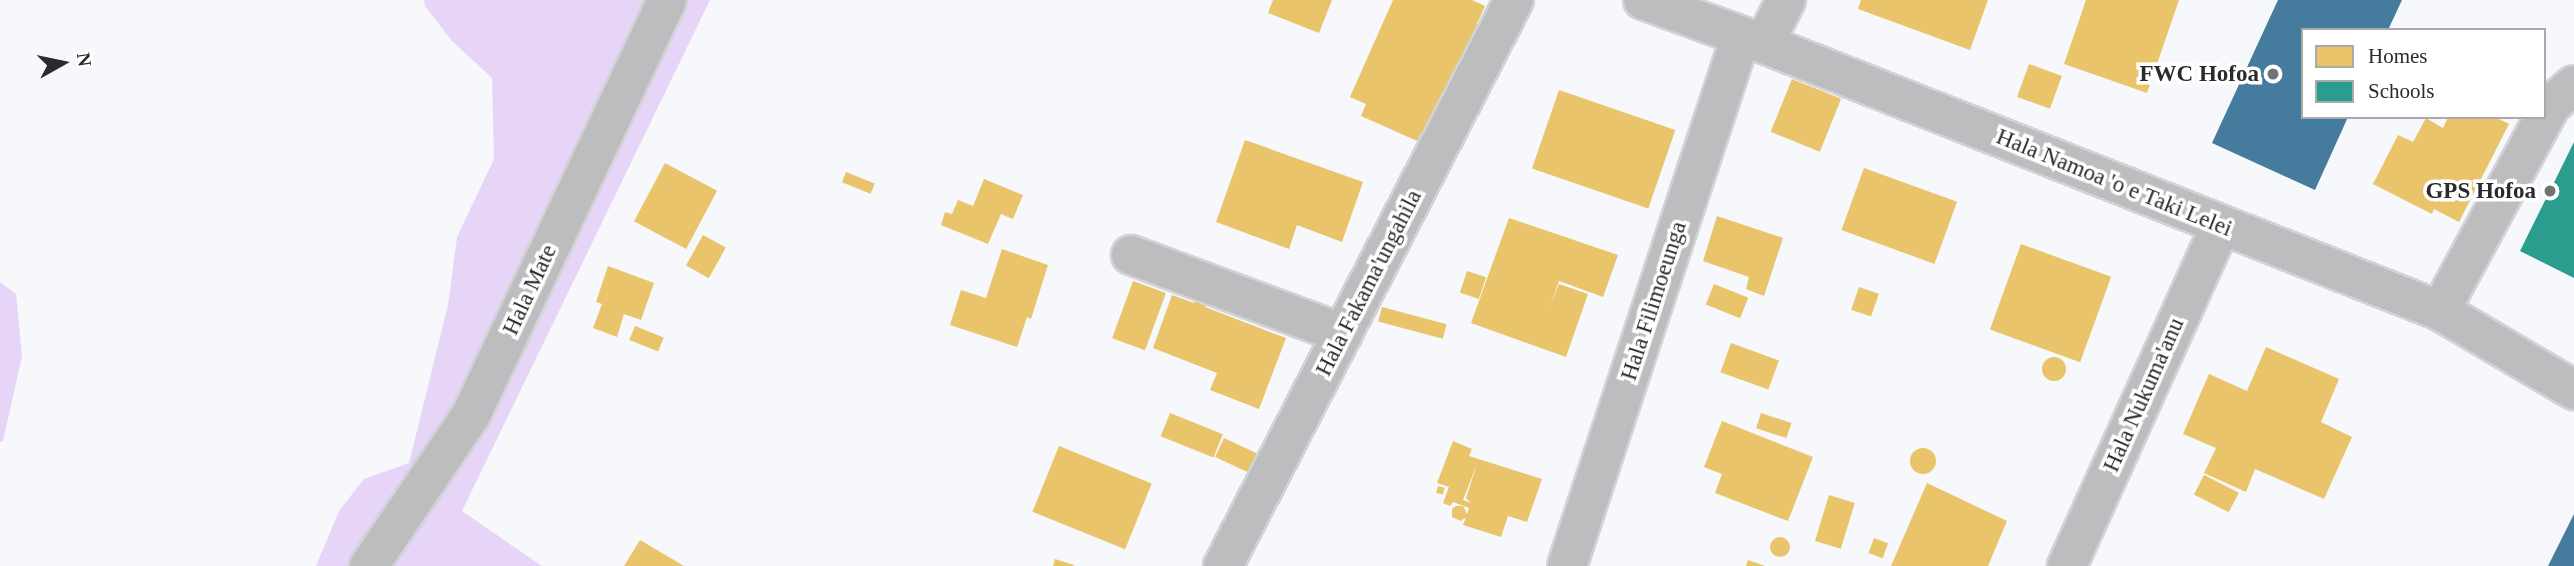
<!DOCTYPE html>
<style>
body{margin:0}
#map{position:relative;width:2574px;height:566px;overflow:hidden;background:#f6f8fc;font-family:Georgia,serif}
div>[style]{position:absolute}
[style*='--x']{left:calc(var(--x)*1px);top:calc(var(--y)*1px);width:calc(var(--w)*1px);rotate:calc(var(--a)*1deg)}
.green>*{inset:0;background:#e7d5f8}
.homes>*{inset:0;background:#e9c46a;transform-origin:0 0}
.round{border-radius:50%}
.schools>*{inset:0;background:#2a9d8f}
.public>*{inset:0;background:#457b9d}
.roads{filter:drop-shadow(2px 0 #d2d3d6) drop-shadow(-2px 0 #d2d3d6) drop-shadow(0 2px #d2d3d6) drop-shadow(0 -2px #d2d3d6)}
.minor>*{height:38px;margin:-19px;padding:0 19px;transform-origin:19px;border-radius:19px;background:#bdbdbf}
.tertiary>*{height:38px;margin:-19px;padding:0 19px;transform-origin:19px;border-radius:19px;background:#bdbdbf}
.dots>*{width:19px;height:19px;translate:-50% -50%;box-sizing:border-box;border:4px solid #fff;border-radius:50%}
span{translate:-50% -50%;white-space:nowrap;text-align:center;line-height:1.15;-webkit-text-stroke:7px #fff;paint-order:stroke}
.poi-label{font-size:23px;color:#2a2b2d;font-weight:700}
.right{translate:-100% -50%;text-align:right}
.street-label{font-size:23px;color:#2a2b2d}
.legend{position:absolute;left:2301px;top:28px;width:245px;height:91px;box-sizing:border-box;background:#fff;border:2px solid #aaaaab;margin:0;padding:9px 12px;list-style:none;font-size:21px;color:#2a2b2d}
.legend li{display:flex;align-items:center;gap:14px;height:35px}
.legend b{width:35px;border:2px solid #aaaaab}
.north{position:absolute;left:28px;top:28px;width:70px;height:70px;-webkit-text-stroke:5px #fff;paint-order:stroke;rotate:81deg;font-size:19px;font-weight:700;line-height:28px;text-align:center;color:#2a2b2d}
.north::after{content:'';display:block;margin:auto;width:24px;height:32px;background:#2a2b2d;clip-path:polygon(50% 0,100% 100%,50% 72%,0 100%)}
</style>
<div id="map">
<div class="green">
<i style="clip-path:polygon(424px 0,710px 0,462px 511px,542px 566px,316px 566px,339px 511px,364px 479px,409px 463px,448px 305px,457px 237px,494px 159px,492px 78px,452px 41px,425px 6px)"></i>
<i style="clip-path:polygon(0 282px,16px 294px,22px 356px,3px 441px,0 442px)"></i>
</div>
<div class="homes">
<i style="clip-path:polygon(1273px 0,1332px 0,1319px 33px,1268px 13px)"></i>
<i style="clip-path:polygon(1393px 0,1472px 0,1485px 6px,1424px 144px,1361px 116px,1366px 104px,1350px 97px)"></i>
<i style="clip-path:polygon(1861px 0,1988px 0,1970px 50px,1858px 9px)"></i>
<i style="clip-path:polygon(2086px 0,2179px 0,2147px 93px,2064px 64px)"></i>
<i style="left:2029px;top:64px;width:35px;height:35px;rotate:20deg"></i>
<i style="left:1792px;top:79px;width:53px;height:57px;rotate:22deg"></i>
<i style="left:1559px;top:90px;width:123px;height:83px;rotate:19deg"></i>
<i style="clip-path:polygon(2448px 117px,2495px 117px,2509px 124px,2459px 222px,2434px 209px,2432px 214px,2373px 184px,2398px 135px,2413px 142px,2426px 118px,2443px 128px)"></i>
<i style="clip-path:polygon(1245px 140px,1363px 182px,1342px 242px,1297px 225px,1289px 249px,1216px 222px)"></i>
<i style="left:665px;top:163px;width:59px;height:66px;rotate:28deg"></i>
<i style="left:1864px;top:168px;width:99px;height:66px;rotate:20deg"></i>
<i style="left:846px;top:172px;width:31px;height:11px;rotate:22deg"></i>
<i style="clip-path:polygon(984px 179px,1023px 195px,1013px 219px,1001px 214px,988px 244px,941px 225px,945px 212px,952px 214px,958px 200px,973px 206px)"></i>
<i style="clip-path:polygon(1717px 216px,1783px 238px,1764px 296px,1746px 289px,1749px 277px,1703px 261px)"></i>
<i style="clip-path:polygon(1509px 218px,1618px 255px,1603px 297px,1559px 281px,1550px 307px,1559px 284px,1588px 294px,1566px 357px,1471px 323px)"></i>
<i style="left:703px;top:235px;width:26px;height:35px;rotate:29deg"></i>
<i style="left:2021px;top:244px;width:96px;height:91px;rotate:20deg"></i>
<i style="clip-path:polygon(1002px 249px,1048px 265px,1031px 319px,1027px 317px,1017px 347px,950px 325px,961px 290px,986px 298px)"></i>
<i style="clip-path:polygon(608px 266px,654px 283px,641px 320px,624px 314px,617px 337px,593px 328px,602px 304px,596px 302px)"></i>
<i style="left:1467px;top:271px;width:20px;height:23px;rotate:18deg"></i>
<i style="left:1133px;top:281px;width:35px;height:61px;rotate:20deg"></i>
<i style="left:1714px;top:284px;width:37px;height:22px;rotate:22deg"></i>
<i style="left:1859px;top:287px;width:21px;height:24px;rotate:19deg"></i>
<i style="clip-path:polygon(1198px 292px,1210px 296px,1205px 307px,1286px 338px,1259px 409px,1210px 390px,1217px 373px,1153px 348px,1172px 295px,1194px 303px)"></i>
<i style="left:1382px;top:307px;width:67px;height:15px;rotate:15deg"></i>
<i style="left:635px;top:326px;width:31px;height:15px;rotate:22deg"></i>
<i style="left:1731px;top:343px;width:51px;height:31px;rotate:20deg"></i>
<i style="clip-path:polygon(2266px 347px,2339px 379px,2321px 422px,2352px 437px,2324px 499px,2255px 469px,2246px 492px,2204px 473px,2216px 448px,2183px 434px,2209px 374px,2247px 391px)"></i>
<i class="round" style="left:2042px;top:357px;width:24px;height:24px"></i>
<i style="left:1170px;top:413px;width:57px;height:25px;rotate:22deg"></i>
<i style="left:1761px;top:413px;width:32px;height:16px;rotate:18deg"></i>
<i style="clip-path:polygon(1722px 421px,1813px 457px,1788px 521px,1715px 493px,1722px 474px,1704px 467px)"></i>
<i style="left:1224px;top:438px;width:42px;height:21px;rotate:25deg"></i>
<i style="clip-path:polygon(evenodd,1453px 441px,1472px 449px,1469px 456px,1542px 479px,1527px 522px,1508px 516px,1501px 537px,1463px 525px,1466px 517px,1461px 521px,1452px 517px,1452px 509px,1456px 506px,1463px 506px,1467px 514px,1469px 508px,1453px 502px,1450px 506px,1443px 503px,1449px 487px,1437px 483px,1453px 441px,1477px 464px,1466px 498px,1471px 503px,1463px 500px,1477px 464px)"></i>
<i style="left:1059px;top:446px;width:100px;height:71px;rotate:22deg"></i>
<i class="round" style="left:1910px;top:448px;width:26px;height:26px"></i>
<i style="left:2204px;top:475px;width:39px;height:22px;rotate:27deg"></i>
<i style="clip-path:polygon(1927px 483px,2007px 521px,1988px 566px,1891px 566px)"></i>
<i style="left:1438px;top:486px;width:7px;height:7px;rotate:16deg"></i>
<i style="left:1829px;top:495px;width:27px;height:48px;rotate:17deg"></i>
<i class="round" style="left:1770px;top:537px;width:20px;height:20px"></i>
<i style="left:1874px;top:538px;width:15px;height:16px;rotate:20deg"></i>
<i style="clip-path:polygon(640px 540px,684px 566px,624px 566px)"></i>
<i style="clip-path:polygon(1055px 559px,1074px 565px,1073px 566px,1053px 566px)"></i>
<i style="clip-path:polygon(1748px 560px,1765px 566px,1746px 566px)"></i>
</div>
<div class="schools">
<i style="clip-path:polygon(2574px 142px,2574px 278px,2520px 251px)"></i>
</div>
<div class="public">
<i style="clip-path:polygon(2278px 0,2402px 0,2388px 30px,2303px 30px,2303px 117px,2348px 117px,2315px 190px,2212px 143px)"></i>
<i style="clip-path:polygon(2574px 514px,2574px 566px,2548px 566px)"></i>
</div>
<div class="roads">
<div class="minor">
<i style="--x:1764;--y:44;--w:49;--a:-63.4"></i>
<i style="--x:1131;--y:255;--w:226;--a:20.4"></i>
<i style="--x:2440;--y:311;--w:234;--a:-61.7"></i>
<i style="--x:2551;--y:105;--w:30;--a:-41"></i>
<i style="--x:369;--y:566;--w:182;--a:-56"></i>
<i style="--x:471;--y:415;--w:459;--a:-64.7"></i>
<i style="--x:1223;--y:566;--w:636;--a:-62.79"></i>
<i style="--x:1567;--y:566;--w:558;--a:-71.82"></i>
<i style="--x:2067;--y:566;--w:374;--a:-65.7"></i>
</div>
<div class="tertiary">
<i style="--x:1643;--y:0;--w:129;--a:20"></i>
<i style="--x:1764;--y:44;--w:727;--a:21.55"></i>
<i style="--x:2440;--y:311;--w:156;--a:30.5"></i>
</div>
</div>
<div class="dots">
<i style="left:2273px;top:74px;background:#717375"></i>
<i style="left:2550px;top:191px;background:#717375"></i>
</div>
<div class="poi-label">
<span class="right" style="left:2259px;top:74px">FWC Hofoa</span>
<span class="right" style="left:2536px;top:191px">GPS Hofoa</span>
</div>
<div class="street-label">
<span style="left:2114px;top:183px;rotate:22deg">Hala Namoa 'o e Taki Lelei</span>
<span style="left:1369px;top:283px;rotate:-63deg">Hala Fakama'ungahila</span>
<span style="left:530px;top:290px;rotate:-65deg">Hala Mate</span>
<span style="left:1654px;top:301px;rotate:-72deg">Hala Filimoeunga</span>
<span style="left:2144px;top:395px;rotate:-66deg">Hala Nukuma'anu</span>
</div>
<ul class="legend">
<li><b style="height:19px;background:#e9c46a"></b>Homes</li>
<li><b style="height:19px;background:#2a9d8f"></b>Schools</li>
</ul>
<div class="north">N</div>
</div>
